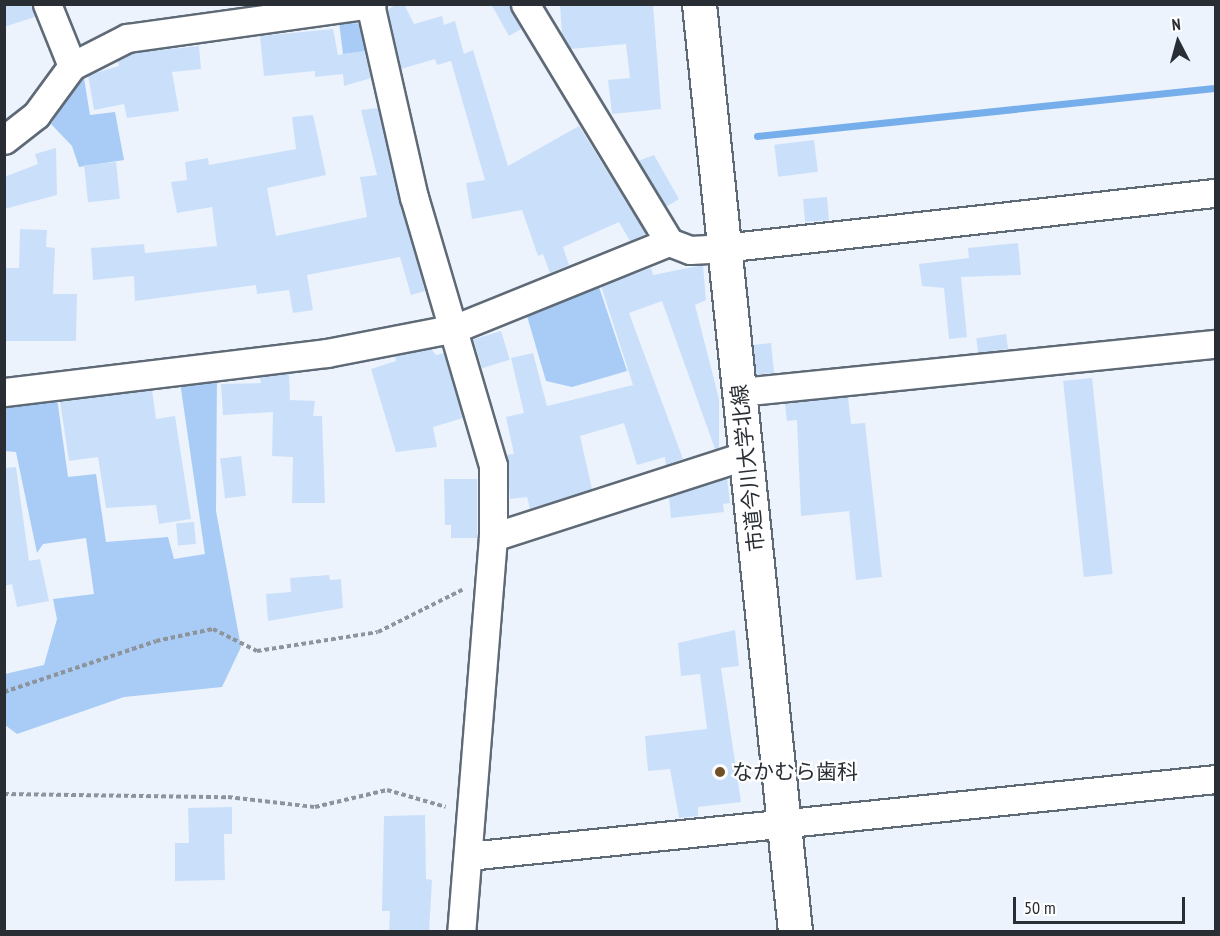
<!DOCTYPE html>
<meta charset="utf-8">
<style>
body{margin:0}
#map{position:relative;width:1220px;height:936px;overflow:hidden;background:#ecf3fd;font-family:"PT Sans Narrow","Noto Sans JP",sans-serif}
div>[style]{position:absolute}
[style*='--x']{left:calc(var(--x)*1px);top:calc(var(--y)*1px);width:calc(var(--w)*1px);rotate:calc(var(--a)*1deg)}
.green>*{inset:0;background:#a8ccf5}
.stream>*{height:7px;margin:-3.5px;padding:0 3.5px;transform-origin:3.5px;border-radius:3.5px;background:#76aeec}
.building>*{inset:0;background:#cae0fa;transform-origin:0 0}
.path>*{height:4px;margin-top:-2px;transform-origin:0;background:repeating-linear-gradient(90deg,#8e949c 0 4.5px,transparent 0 7.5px)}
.roads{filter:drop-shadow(2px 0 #5f6a77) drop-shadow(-2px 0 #5f6a77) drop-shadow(0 2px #5f6a77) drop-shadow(0 -2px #5f6a77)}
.minor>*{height:27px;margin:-13.5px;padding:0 13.5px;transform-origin:13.5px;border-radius:13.5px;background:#fff}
.tertiary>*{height:33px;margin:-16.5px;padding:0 16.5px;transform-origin:16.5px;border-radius:16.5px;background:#fff}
.dots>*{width:16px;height:16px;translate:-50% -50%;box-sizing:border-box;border:3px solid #fff;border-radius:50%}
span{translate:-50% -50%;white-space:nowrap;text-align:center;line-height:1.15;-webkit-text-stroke:4.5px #fff;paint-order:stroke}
.street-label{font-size:21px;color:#292e34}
.poi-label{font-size:21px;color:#292e34}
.left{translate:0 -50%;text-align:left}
.frame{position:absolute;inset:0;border:6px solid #292e34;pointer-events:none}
.north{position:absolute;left:1148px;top:12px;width:60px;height:60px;-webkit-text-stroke:4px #fff;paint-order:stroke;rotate:354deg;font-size:16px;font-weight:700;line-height:24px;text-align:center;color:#292e34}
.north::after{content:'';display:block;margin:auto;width:21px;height:27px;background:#292e34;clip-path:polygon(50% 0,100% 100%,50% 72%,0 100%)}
.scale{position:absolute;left:1013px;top:897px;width:172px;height:27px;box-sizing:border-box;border:3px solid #292e34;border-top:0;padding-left:8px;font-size:18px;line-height:21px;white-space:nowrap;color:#292e34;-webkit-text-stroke:4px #fff;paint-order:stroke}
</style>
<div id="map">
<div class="green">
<i style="clip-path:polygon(339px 22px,364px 24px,370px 51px,343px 54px)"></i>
<i style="clip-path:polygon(83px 72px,90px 115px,115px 112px,124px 160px,79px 167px,72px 146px,51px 124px)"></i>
<i style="clip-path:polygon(599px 287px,627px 371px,572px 387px,546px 381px,527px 316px)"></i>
<i style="clip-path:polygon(217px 370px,216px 511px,241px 647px,222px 687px,124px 697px,17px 734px,5px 725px,5px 674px,44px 665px,57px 619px,53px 599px,94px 594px,86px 538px,43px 544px,37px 553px,16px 452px,5px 451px,5px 399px,56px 391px,68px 477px,96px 474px,106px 542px,168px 537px,174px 559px,205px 554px,179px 375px)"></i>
</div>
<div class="stream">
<i style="--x:757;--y:136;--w:462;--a:-6"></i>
</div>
<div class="building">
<i style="clip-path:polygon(4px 4px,32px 4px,35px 17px,4px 27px)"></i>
<i style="clip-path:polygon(397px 4px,404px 4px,414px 24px,442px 16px,444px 25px,455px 21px,464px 54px,473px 50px,508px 166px,579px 126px,646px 234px,630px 241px,619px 222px,563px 247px,569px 265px,550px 273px,543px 254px,538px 256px,522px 210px,472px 219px,466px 183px,485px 180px,451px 61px,437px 65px,435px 59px,401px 69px,387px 10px)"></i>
<i style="clip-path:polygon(491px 4px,509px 4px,521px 29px,509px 36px)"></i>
<i style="clip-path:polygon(560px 4px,653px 4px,661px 109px,612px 114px,608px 80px,630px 78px,626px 44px,570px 49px,562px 35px)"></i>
<i style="clip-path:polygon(333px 29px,338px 55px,365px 51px,371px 78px,344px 86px,343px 74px,315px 77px,315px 71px,264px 76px,260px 36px)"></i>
<i style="clip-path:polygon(199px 46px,201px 69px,172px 72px,179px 111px,127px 118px,124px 104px,94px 110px,88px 75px,119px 66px,118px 60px,132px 53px)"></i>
<i style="clip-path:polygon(378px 108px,425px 291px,411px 295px,400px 257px,307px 275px,313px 310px,293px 313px,289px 290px,257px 294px,256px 285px,135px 301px,134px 276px,93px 280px,91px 248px,144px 244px,145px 253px,217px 246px,212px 207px,177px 213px,171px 182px,187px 180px,185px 162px,208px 158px,209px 165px,296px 149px,292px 117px,313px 115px,326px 175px,267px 188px,276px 236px,367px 217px,360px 177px,377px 175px,361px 110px)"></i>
<i style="left:814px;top:140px;width:32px;height:40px;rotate:83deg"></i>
<i style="clip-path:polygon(56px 148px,57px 195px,4px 209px,4px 177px,38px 164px,35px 154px)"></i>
<i style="clip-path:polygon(654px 155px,679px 199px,666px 207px,638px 161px)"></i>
<i style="left:116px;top:162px;width:37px;height:32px;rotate:84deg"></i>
<i style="left:827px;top:197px;width:23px;height:24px;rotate:85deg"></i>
<i style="clip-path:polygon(20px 229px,47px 230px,46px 247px,55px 248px,53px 294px,77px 294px,76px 341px,4px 341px,4px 268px,19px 268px)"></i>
<i style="clip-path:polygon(1018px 243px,1021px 275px,961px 277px,967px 337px,949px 339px,944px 288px,922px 286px,919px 264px,969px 258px,968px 248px)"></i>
<i style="clip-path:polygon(703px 265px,706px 300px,695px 305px,719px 399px,719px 448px,715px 449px,662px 301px,629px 313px,683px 459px,666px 465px,665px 457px,637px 465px,624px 423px,580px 436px,592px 489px,530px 509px,527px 497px,510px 499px,507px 455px,514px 454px,506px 417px,524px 413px,511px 358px,533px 353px,547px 406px,633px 385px,601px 286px,651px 268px,653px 275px)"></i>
<i style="left:501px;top:331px;width:30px;height:29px;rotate:73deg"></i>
<i style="left:1006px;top:334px;width:15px;height:30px;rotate:82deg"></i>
<i style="left:771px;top:343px;width:30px;height:18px;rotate:84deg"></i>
<i style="clip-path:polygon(431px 349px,436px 355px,444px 353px,463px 418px,433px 427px,437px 447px,396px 452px,371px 369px,396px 361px,395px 356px)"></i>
<i style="clip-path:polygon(289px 373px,290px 400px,315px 401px,313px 416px,322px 416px,325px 503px,292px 503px,293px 457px,272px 456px,273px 412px,223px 415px,221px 384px,261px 383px,260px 377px)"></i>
<i style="left:1092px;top:378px;width:197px;height:29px;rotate:84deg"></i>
<i style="clip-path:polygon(152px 390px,156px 419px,175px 416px,191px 519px,159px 524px,156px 505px,106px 508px,98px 457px,69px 461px,60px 401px)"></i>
<i style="clip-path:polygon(848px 397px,851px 424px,865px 423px,882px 577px,856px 580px,849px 511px,801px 516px,797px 420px,787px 421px,785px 404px)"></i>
<i style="left:241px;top:456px;width:40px;height:21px;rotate:83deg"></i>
<i style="clip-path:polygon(16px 467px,29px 561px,40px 559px,49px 601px,17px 607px,12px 584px,4px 586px,4px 468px)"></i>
<i style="clip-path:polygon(727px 478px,730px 503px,723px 504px,724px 512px,671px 518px,669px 497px)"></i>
<i style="clip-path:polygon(444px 479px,477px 479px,477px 538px,451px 538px,451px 525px,445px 525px)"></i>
<i style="left:194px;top:522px;width:22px;height:18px;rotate:85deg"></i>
<i style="clip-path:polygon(329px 575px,330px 580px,341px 579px,343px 608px,268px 621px,266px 594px,291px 592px,290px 578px)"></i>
<i style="clip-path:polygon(735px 630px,739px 666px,721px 668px,741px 802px,698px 807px,698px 816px,679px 818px,670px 769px,648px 771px,645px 736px,707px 729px,700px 674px,681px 676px,678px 643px)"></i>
<i style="clip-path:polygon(232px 807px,232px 834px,224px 834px,225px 880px,175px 881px,175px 843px,189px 843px,188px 808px)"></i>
<i style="clip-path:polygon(425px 815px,426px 879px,432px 880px,429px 932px,389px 932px,390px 911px,382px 911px,384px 816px)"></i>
</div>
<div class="path">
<i style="--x:4;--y:692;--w:160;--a:-18.5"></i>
<i style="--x:156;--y:641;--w:58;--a:-11.9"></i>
<i style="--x:213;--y:629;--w:49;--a:26.6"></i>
<i style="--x:257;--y:651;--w:122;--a:-8.9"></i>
<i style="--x:378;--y:632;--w:96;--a:-26.6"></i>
<i style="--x:4;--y:794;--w:224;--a:0.8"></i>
<i style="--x:228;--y:797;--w:88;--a:6.6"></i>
<i style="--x:315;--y:807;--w:74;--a:-13.3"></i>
<i style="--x:387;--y:790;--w:61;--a:16.1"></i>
</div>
<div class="roads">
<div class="minor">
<i style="--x:47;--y:4;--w:67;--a:68"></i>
<i style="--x:370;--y:4;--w:198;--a:77.2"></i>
<i style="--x:414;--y:197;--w:279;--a:73.6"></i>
<i style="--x:493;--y:465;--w:72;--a:90"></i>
<i style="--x:493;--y:537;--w:396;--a:94.6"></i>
<i style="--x:525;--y:4;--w:278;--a:58.8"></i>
<i style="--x:4;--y:140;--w:41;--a:-38"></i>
<i style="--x:36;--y:115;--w:61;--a:-53.7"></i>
<i style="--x:72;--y:66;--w:62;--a:-27"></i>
<i style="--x:127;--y:38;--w:247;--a:-7.9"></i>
<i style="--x:4;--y:392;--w:325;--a:-6.9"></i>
<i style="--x:327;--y:353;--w:131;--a:-11"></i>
<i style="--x:456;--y:328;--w:230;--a:-22"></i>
<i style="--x:669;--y:242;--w:22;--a:21"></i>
<i style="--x:690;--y:250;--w:33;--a:-3"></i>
<i style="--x:723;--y:248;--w:496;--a:-6.4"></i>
<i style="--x:740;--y:392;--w:478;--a:-5.8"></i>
<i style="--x:493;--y:537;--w:267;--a:-17.9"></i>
<i style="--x:468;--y:856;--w:752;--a:-5.88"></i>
</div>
<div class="tertiary">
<i style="--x:699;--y:4;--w:933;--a:84.09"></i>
</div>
</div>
<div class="dots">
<i style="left:720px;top:772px;background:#725128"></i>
</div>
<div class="street-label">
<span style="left:748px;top:468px;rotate:-96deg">市道今川大学北線</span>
</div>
<div class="poi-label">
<span class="left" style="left:732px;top:772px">なかむら歯科</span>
</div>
<div class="frame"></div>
<div class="north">N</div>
<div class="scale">50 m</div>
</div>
